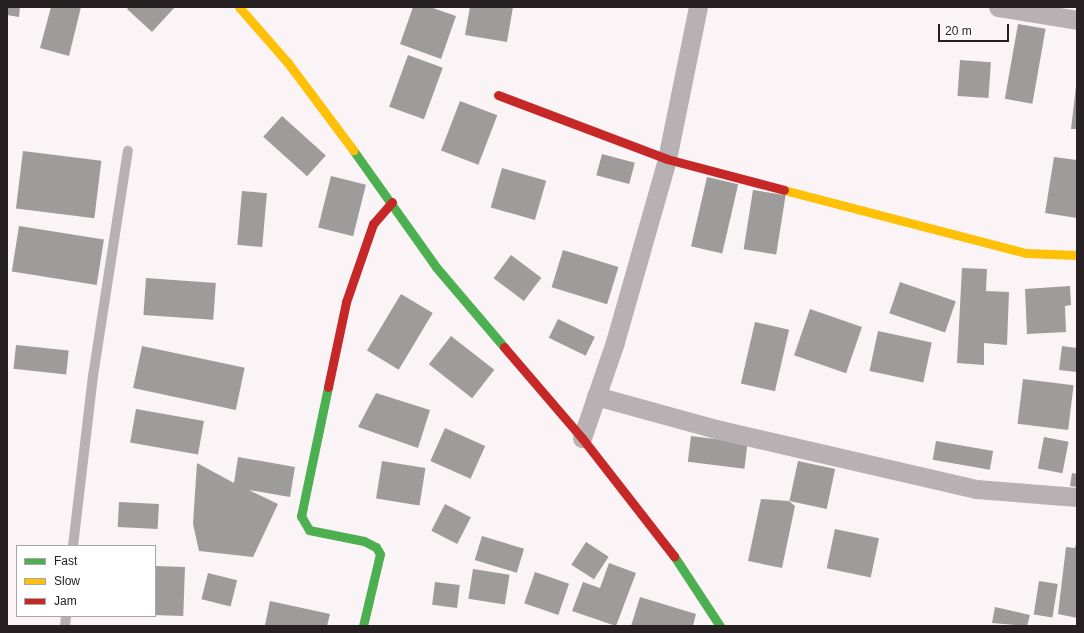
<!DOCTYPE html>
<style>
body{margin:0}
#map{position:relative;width:1084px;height:633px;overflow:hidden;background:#fbf4f6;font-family:Helvetica,sans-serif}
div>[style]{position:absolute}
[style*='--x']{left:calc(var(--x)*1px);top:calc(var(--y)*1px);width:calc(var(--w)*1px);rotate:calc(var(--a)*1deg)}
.building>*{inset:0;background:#9e9c9b;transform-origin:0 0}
.lane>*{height:10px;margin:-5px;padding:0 5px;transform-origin:5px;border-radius:5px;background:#b8b1b3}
.street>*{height:19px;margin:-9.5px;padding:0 9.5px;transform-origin:9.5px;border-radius:9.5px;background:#b8b1b3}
.fast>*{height:9px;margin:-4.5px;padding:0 4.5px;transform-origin:4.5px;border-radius:4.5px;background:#4caf50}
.slow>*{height:9px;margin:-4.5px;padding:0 4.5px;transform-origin:4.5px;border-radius:4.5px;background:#ffc107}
.jam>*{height:9px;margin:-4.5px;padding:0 4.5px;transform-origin:4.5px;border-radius:4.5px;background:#c62828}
span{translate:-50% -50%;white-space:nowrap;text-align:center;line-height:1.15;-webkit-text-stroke:4px #fff;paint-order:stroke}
.frame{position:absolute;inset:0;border:8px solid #272022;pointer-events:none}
.legend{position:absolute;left:16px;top:545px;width:140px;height:72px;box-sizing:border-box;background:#fff;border:1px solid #a9a6a7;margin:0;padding:5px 7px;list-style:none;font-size:12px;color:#272022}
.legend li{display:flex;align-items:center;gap:8px;height:20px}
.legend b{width:20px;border:1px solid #a9a6a7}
.scale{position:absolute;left:938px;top:24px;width:71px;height:18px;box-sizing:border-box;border:2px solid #272022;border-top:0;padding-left:5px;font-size:12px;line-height:14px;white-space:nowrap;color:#272022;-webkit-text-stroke:3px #fff;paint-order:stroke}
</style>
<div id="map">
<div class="building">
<i style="clip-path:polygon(7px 7px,20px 7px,19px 17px,7px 15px)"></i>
<i style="clip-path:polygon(51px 7px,81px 7px,69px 56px,40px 48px)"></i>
<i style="clip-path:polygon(129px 7px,175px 7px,152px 32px,127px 9px)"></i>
<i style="clip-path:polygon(413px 7px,430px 7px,456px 16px,441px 59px,400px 44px)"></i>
<i style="clip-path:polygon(470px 7px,513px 7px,507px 42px,465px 35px)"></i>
<i style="left:1018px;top:24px;width:28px;height:76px;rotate:10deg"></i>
<i style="left:408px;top:55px;width:37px;height:55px;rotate:20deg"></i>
<i style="left:960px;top:60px;width:31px;height:36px;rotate:4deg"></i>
<i style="clip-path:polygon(1076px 86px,1077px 86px,1077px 129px,1071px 129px)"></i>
<i style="left:460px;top:101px;width:40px;height:53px;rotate:21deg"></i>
<i style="left:282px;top:116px;width:59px;height:28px;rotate:42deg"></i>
<i style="left:23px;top:151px;width:79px;height:58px;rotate:7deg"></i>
<i style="left:602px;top:154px;width:34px;height:22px;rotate:15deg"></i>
<i style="clip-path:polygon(1054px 157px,1077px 160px,1077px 218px,1045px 213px)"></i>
<i style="left:502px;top:168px;width:46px;height:41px;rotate:16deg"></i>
<i style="left:331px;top:176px;width:36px;height:53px;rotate:14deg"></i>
<i style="left:707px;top:177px;width:32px;height:71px;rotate:13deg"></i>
<i style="left:753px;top:190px;width:33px;height:60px;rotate:9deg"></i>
<i style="left:242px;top:191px;width:25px;height:54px;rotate:5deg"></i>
<i style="left:19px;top:226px;width:86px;height:46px;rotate:9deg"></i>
<i style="left:563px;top:250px;width:58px;height:39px;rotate:17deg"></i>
<i style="left:511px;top:255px;width:38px;height:29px;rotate:37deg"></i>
<i style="clip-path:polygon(962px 268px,987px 269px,986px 291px,1009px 292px,1007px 345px,984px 343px,984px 365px,957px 363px)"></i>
<i style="left:146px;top:278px;width:70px;height:37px;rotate:4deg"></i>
<i style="left:900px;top:282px;width:59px;height:33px;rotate:19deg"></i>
<i style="clip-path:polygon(1070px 286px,1071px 305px,1065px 306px,1066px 332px,1027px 334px,1025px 289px)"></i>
<i style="left:401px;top:294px;width:37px;height:66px;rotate:31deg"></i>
<i style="left:810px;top:309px;width:55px;height:49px;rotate:19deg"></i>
<i style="left:558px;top:319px;width:41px;height:21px;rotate:26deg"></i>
<i style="left:755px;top:322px;width:35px;height:63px;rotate:13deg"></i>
<i style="left:878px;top:331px;width:55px;height:41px;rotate:12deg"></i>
<i style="left:451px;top:336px;width:55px;height:36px;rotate:38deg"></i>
<i style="left:16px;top:345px;width:53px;height:24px;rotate:6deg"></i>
<i style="left:142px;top:346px;width:105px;height:43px;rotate:12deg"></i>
<i style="clip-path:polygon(1062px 346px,1077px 348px,1077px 372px,1059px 370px)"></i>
<i style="left:1023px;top:379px;width:51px;height:45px;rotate:7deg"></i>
<i style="clip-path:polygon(376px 393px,430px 410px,418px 448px,358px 427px)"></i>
<i style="left:136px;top:409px;width:69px;height:34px;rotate:10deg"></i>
<i style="left:445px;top:428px;width:44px;height:36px;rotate:24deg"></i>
<i style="left:691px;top:436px;width:57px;height:26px;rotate:7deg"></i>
<i style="left:1044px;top:437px;width:25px;height:32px;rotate:11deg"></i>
<i style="left:936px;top:441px;width:58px;height:19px;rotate:10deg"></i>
<i style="clip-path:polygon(238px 457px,295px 467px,290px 497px,249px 490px,278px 504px,253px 557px,199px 551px,193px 524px,197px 463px,234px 483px)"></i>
<i style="left:382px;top:461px;width:44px;height:38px;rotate:9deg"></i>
<i style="left:798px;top:461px;width:38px;height:41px;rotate:12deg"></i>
<i style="clip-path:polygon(1072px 473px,1077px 474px,1077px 487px,1070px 486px)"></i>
<i style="clip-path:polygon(761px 499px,789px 501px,795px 506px,782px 568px,748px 561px)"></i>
<i style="left:119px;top:502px;width:40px;height:25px;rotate:3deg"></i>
<i style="left:445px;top:504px;width:29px;height:30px;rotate:27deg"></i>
<i style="left:835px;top:529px;width:45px;height:40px;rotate:12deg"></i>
<i style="left:482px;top:536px;width:44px;height:25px;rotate:17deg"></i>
<i style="left:586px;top:542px;width:27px;height:27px;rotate:33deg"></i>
<i style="clip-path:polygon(1076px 544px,1077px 544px,1077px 618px,1058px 614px,1066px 547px,1075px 548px)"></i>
<i style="clip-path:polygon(609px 563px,636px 573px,616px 626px,572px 611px,583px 582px,600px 588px)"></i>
<i style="left:155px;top:566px;width:30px;height:49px;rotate:2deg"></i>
<i style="left:473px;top:569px;width:37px;height:30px;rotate:9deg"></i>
<i style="left:535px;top:572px;width:36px;height:33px;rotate:19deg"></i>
<i style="left:208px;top:573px;width:30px;height:27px;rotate:14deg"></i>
<i style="left:1039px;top:581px;width:19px;height:34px;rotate:9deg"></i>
<i style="left:435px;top:582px;width:25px;height:23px;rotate:7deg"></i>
<i style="clip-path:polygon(640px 597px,696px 614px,693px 626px,631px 626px)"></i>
<i style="clip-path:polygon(270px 601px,330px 614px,327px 626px,265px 625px)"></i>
<i style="clip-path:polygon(995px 607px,1030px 615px,1027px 626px,992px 623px)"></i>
</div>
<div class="lane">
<i style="--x:73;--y:546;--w:171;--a:-83.3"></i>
<i style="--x:93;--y:376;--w:228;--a:-81.2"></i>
<i style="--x:65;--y:626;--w:10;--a:-84"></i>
</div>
<div class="street">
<i style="--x:998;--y:7;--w:80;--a:9.3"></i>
<i style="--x:596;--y:396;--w:124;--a:15.4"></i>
<i style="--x:716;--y:429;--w:267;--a:13"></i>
<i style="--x:976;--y:489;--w:101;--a:4.5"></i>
<i style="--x:582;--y:438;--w:102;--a:-71"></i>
<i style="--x:615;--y:342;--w:190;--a:-74.1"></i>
<i style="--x:667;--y:159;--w:155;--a:-78.5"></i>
</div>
<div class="fast">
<i style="--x:353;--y:150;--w:143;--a:54.6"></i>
<i style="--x:436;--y:267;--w:105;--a:49.6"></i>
<i style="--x:328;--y:387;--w:132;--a:101.8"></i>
<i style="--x:301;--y:516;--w:16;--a:60"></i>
<i style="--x:309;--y:530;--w:56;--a:11.3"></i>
<i style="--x:364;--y:541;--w:13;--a:27"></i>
<i style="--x:376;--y:547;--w:8;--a:60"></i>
<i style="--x:380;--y:554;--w:74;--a:103.3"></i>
<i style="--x:674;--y:556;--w:84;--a:56.7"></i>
</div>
<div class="slow">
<i style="--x:239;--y:7;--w:74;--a:48.8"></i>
<i style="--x:288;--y:63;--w:109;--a:53.2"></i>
<i style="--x:784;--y:190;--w:250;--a:14.6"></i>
<i style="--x:1026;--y:253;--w:51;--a:2.2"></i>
</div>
<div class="jam">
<i style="--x:498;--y:95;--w:181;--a:20.7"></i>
<i style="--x:667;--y:159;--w:121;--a:14.8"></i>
<i style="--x:504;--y:347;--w:120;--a:49.4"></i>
<i style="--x:582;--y:438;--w:150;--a:52.1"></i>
<i style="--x:328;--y:387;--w:87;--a:-78"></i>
<i style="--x:346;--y:302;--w:83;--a:-70.9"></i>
<i style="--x:373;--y:224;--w:29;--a:-49"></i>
</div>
<div class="frame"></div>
<ul class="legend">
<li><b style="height:5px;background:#4caf50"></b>Fast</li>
<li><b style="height:5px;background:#ffc107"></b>Slow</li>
<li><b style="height:5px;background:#c62828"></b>Jam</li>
</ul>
<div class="scale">20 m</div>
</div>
